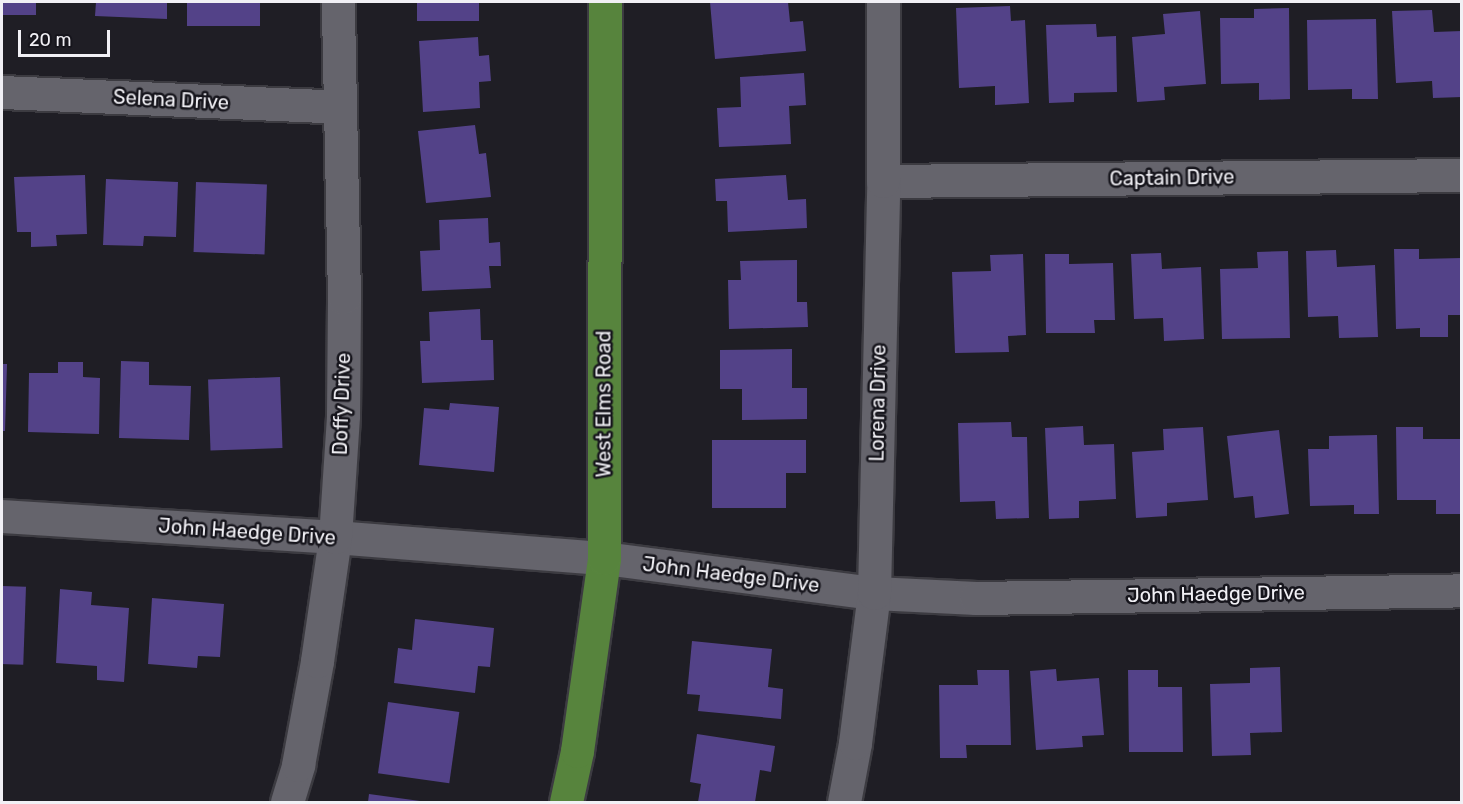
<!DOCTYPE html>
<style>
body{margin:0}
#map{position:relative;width:1463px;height:804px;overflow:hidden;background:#1f1e25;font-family:Rubik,sans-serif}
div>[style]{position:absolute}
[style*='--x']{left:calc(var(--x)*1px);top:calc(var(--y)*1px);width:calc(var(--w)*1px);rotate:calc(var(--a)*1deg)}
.building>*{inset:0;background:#534288;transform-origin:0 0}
.roads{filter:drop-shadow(2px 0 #3c3b41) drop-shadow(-2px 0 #3c3b41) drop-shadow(0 2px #3c3b41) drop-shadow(0 -2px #3c3b41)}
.minor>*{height:33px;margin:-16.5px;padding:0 16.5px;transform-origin:16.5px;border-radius:16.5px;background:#65646c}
.major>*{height:33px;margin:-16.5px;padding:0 16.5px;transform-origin:16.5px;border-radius:16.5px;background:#57843d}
span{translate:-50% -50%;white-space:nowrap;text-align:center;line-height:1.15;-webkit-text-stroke:5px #16151c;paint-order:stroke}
.street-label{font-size:20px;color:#f1f0f5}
.frame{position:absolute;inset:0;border:3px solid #f1f0f5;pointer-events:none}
.scale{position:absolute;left:18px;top:30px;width:92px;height:27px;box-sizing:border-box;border:3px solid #f1f0f5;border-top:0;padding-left:8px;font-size:18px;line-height:21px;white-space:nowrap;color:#f1f0f5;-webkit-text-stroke:4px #16151c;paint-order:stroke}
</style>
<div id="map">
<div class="building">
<i style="left:2px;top:2px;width:34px;height:13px"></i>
<i style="clip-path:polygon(96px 2px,167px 2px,167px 19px,95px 16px)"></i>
<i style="left:187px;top:2px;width:73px;height:24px"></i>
<i style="left:417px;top:2px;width:62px;height:19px"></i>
<i style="clip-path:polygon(710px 2px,788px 2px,790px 22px,803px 21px,806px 51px,715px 59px)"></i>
<i style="clip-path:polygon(1010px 6px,1011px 21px,1025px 20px,1029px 103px,995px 105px,995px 86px,959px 88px,956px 8px)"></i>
<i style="clip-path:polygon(1289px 8px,1290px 99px,1259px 100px,1259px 83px,1221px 84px,1220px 18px,1254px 18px,1254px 9px)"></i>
<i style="clip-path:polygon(1432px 10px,1434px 32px,1462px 31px,1462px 97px,1433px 98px,1432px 81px,1396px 83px,1392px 11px)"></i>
<i style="clip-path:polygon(1200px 11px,1206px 84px,1164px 87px,1165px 100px,1137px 102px,1132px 37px,1165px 34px,1163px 14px)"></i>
<i style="clip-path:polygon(1376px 19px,1378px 99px,1352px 99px,1352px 89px,1308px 90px,1307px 20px)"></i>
<i style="clip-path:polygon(1096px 24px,1097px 37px,1116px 36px,1117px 92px,1074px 93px,1074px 102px,1049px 103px,1046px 25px)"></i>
<i style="clip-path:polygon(478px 37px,479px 56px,489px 55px,491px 81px,479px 82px,480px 108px,423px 112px,419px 41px)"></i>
<i style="clip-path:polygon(804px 73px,806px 105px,789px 106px,791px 144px,719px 147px,717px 108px,741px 107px,740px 77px)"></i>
<i style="clip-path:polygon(475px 125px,479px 154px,486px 153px,491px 197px,426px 203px,418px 131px)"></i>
<i style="clip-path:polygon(85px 175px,87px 234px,56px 235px,57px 246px,31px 247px,31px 232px,17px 232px,14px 177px)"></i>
<i style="clip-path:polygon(786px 175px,788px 200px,806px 199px,807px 228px,728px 232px,727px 201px,716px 201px,715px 179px)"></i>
<i style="clip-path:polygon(106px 179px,178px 182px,176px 237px,144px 236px,143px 246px,103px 245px)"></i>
<i style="left:196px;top:182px;width:71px;height:70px;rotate:2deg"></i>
<i style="clip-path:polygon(488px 218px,489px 243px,500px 242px,501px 266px,489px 266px,491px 288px,422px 291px,420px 251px,440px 250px,439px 220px)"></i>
<i style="clip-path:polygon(1394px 249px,1419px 249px,1419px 259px,1462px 258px,1462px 315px,1448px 315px,1448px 337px,1420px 337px,1420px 328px,1396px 329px)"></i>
<i style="clip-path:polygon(1336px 250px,1337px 267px,1375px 265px,1378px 337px,1339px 338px,1338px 316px,1308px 317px,1306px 251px)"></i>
<i style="clip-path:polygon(1288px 251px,1290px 338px,1222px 339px,1220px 269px,1258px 268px,1257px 252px)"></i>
<i style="clip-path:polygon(1161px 253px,1162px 269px,1201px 267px,1204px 339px,1164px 341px,1163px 318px,1134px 319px,1131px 254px)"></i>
<i style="clip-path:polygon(1023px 254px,1026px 335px,1008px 336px,1009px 352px,955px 353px,952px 272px,991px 271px,990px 255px)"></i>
<i style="clip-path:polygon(1045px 254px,1069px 254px,1069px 264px,1113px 263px,1115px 320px,1094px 320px,1095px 333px,1046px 333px)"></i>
<i style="clip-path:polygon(797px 260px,797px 302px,807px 302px,808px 327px,729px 329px,728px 280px,741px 280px,740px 261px)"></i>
<i style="clip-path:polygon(480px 309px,481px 340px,493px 340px,494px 380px,422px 383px,420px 341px,430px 341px,429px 312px)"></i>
<i style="clip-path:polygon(792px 349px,792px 388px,807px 388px,807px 419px,742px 420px,742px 389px,720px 389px,720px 350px)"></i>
<i style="clip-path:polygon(121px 361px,149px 362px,149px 385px,191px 386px,189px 440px,119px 438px)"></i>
<i style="clip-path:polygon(58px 362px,83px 362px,83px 377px,100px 378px,99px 434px,28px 432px,29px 373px,58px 373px)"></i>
<i style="clip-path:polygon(2px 364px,7px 364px,5px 431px,2px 431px)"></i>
<i style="left:280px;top:377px;width:71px;height:72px;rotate:88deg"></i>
<i style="clip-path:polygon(450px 403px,499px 407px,494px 472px,419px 465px,424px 408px,449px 410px)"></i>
<i style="clip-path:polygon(1011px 422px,1012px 437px,1027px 437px,1029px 518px,996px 519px,995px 501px,960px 502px,958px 423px)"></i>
<i style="clip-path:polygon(1083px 426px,1084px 445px,1114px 444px,1116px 499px,1079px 501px,1079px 518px,1049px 519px,1045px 428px)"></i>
<i style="clip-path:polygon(1203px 427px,1208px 500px,1167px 503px,1167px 516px,1136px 518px,1132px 452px,1164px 450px,1163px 429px)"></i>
<i style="clip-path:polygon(1396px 427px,1423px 427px,1423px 439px,1462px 439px,1462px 514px,1436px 514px,1436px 500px,1397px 500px)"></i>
<i style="clip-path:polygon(1279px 430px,1289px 514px,1255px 518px,1253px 496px,1234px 498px,1227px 436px)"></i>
<i style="clip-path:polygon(1377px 435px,1379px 514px,1354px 514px,1354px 505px,1310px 506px,1308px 449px,1329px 449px,1329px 436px)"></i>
<i style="clip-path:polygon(712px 440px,806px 440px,806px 473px,786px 473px,786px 508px,712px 508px)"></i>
<i style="left:2px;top:586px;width:24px;height:78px;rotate:2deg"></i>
<i style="clip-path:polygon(60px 589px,92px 592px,91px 605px,129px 608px,124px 682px,97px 680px,97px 666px,56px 663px)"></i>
<i style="clip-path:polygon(152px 598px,224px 604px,220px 657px,198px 656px,197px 668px,148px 664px)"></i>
<i style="clip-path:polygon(415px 619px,494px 628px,490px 667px,478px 666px,475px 693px,394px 683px,398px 648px,412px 650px)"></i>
<i style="clip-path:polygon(692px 641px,772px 649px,768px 687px,783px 689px,781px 719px,698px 711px,700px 695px,687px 694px)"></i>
<i style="clip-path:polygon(1280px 667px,1282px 732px,1250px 733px,1251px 755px,1212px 756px,1210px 684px,1250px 683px,1250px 668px)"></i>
<i style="clip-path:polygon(1056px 669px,1057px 681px,1099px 678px,1104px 735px,1082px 736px,1083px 747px,1036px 750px,1030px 671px)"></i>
<i style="clip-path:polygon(977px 670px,1009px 670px,1011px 745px,966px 745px,967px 758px,940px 758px,939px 685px,978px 685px)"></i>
<i style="clip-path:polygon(1128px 670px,1158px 670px,1158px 687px,1182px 687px,1183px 752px,1129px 752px)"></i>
<i style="left:388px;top:702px;width:72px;height:72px;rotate:8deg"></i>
<i style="clip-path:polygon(697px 734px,775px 746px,771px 772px,760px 770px,755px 802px,698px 802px,701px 784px,690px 782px)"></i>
<i style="clip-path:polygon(369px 794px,420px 801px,420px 802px,368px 802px)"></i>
</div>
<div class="roads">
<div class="minor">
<i style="--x:2;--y:92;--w:338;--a:2.5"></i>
<i style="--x:883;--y:181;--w:579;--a:-0.59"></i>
<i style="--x:2;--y:516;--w:334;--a:3.6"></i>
<i style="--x:335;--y:537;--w:270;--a:4.5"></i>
<i style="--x:604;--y:558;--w:272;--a:7.4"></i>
<i style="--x:874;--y:593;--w:102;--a:2.8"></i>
<i style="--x:976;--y:598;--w:486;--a:-0.9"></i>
<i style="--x:287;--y:802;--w:39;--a:-73"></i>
<i style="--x:298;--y:765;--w:106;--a:-79.6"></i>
<i style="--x:317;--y:661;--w:125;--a:-81.7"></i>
<i style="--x:335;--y:537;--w:122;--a:-86.2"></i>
<i style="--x:343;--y:415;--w:118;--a:-89.5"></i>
<i style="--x:344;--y:297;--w:295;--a:-91.2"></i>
<i style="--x:844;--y:802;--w:60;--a:-79.4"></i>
<i style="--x:855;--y:743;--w:151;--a:-82.8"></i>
<i style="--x:874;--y:593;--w:412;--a:-88.7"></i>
<i style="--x:883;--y:181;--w:179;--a:-90"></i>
</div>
<div class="major">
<i style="--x:566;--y:802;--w:52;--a:-77.8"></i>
<i style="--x:577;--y:751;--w:195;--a:-82"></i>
<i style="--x:604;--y:558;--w:556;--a:-89.9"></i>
</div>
</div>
<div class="street-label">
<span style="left:171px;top:100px;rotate:3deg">Selena Drive</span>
<span style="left:1172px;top:178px;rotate:-1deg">Captain Drive</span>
<span style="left:878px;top:403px;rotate:-89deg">Lorena Drive</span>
<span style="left:342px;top:404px;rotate:-88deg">Doffy Drive</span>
<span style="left:604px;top:404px;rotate:-90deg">West Elms Road</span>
<span style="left:247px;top:532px;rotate:4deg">John Haedge Drive</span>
<span style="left:731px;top:575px;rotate:7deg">John Haedge Drive</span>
<span style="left:1216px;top:594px;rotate:-1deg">John Haedge Drive</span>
</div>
<div class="frame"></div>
<div class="scale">20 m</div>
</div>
